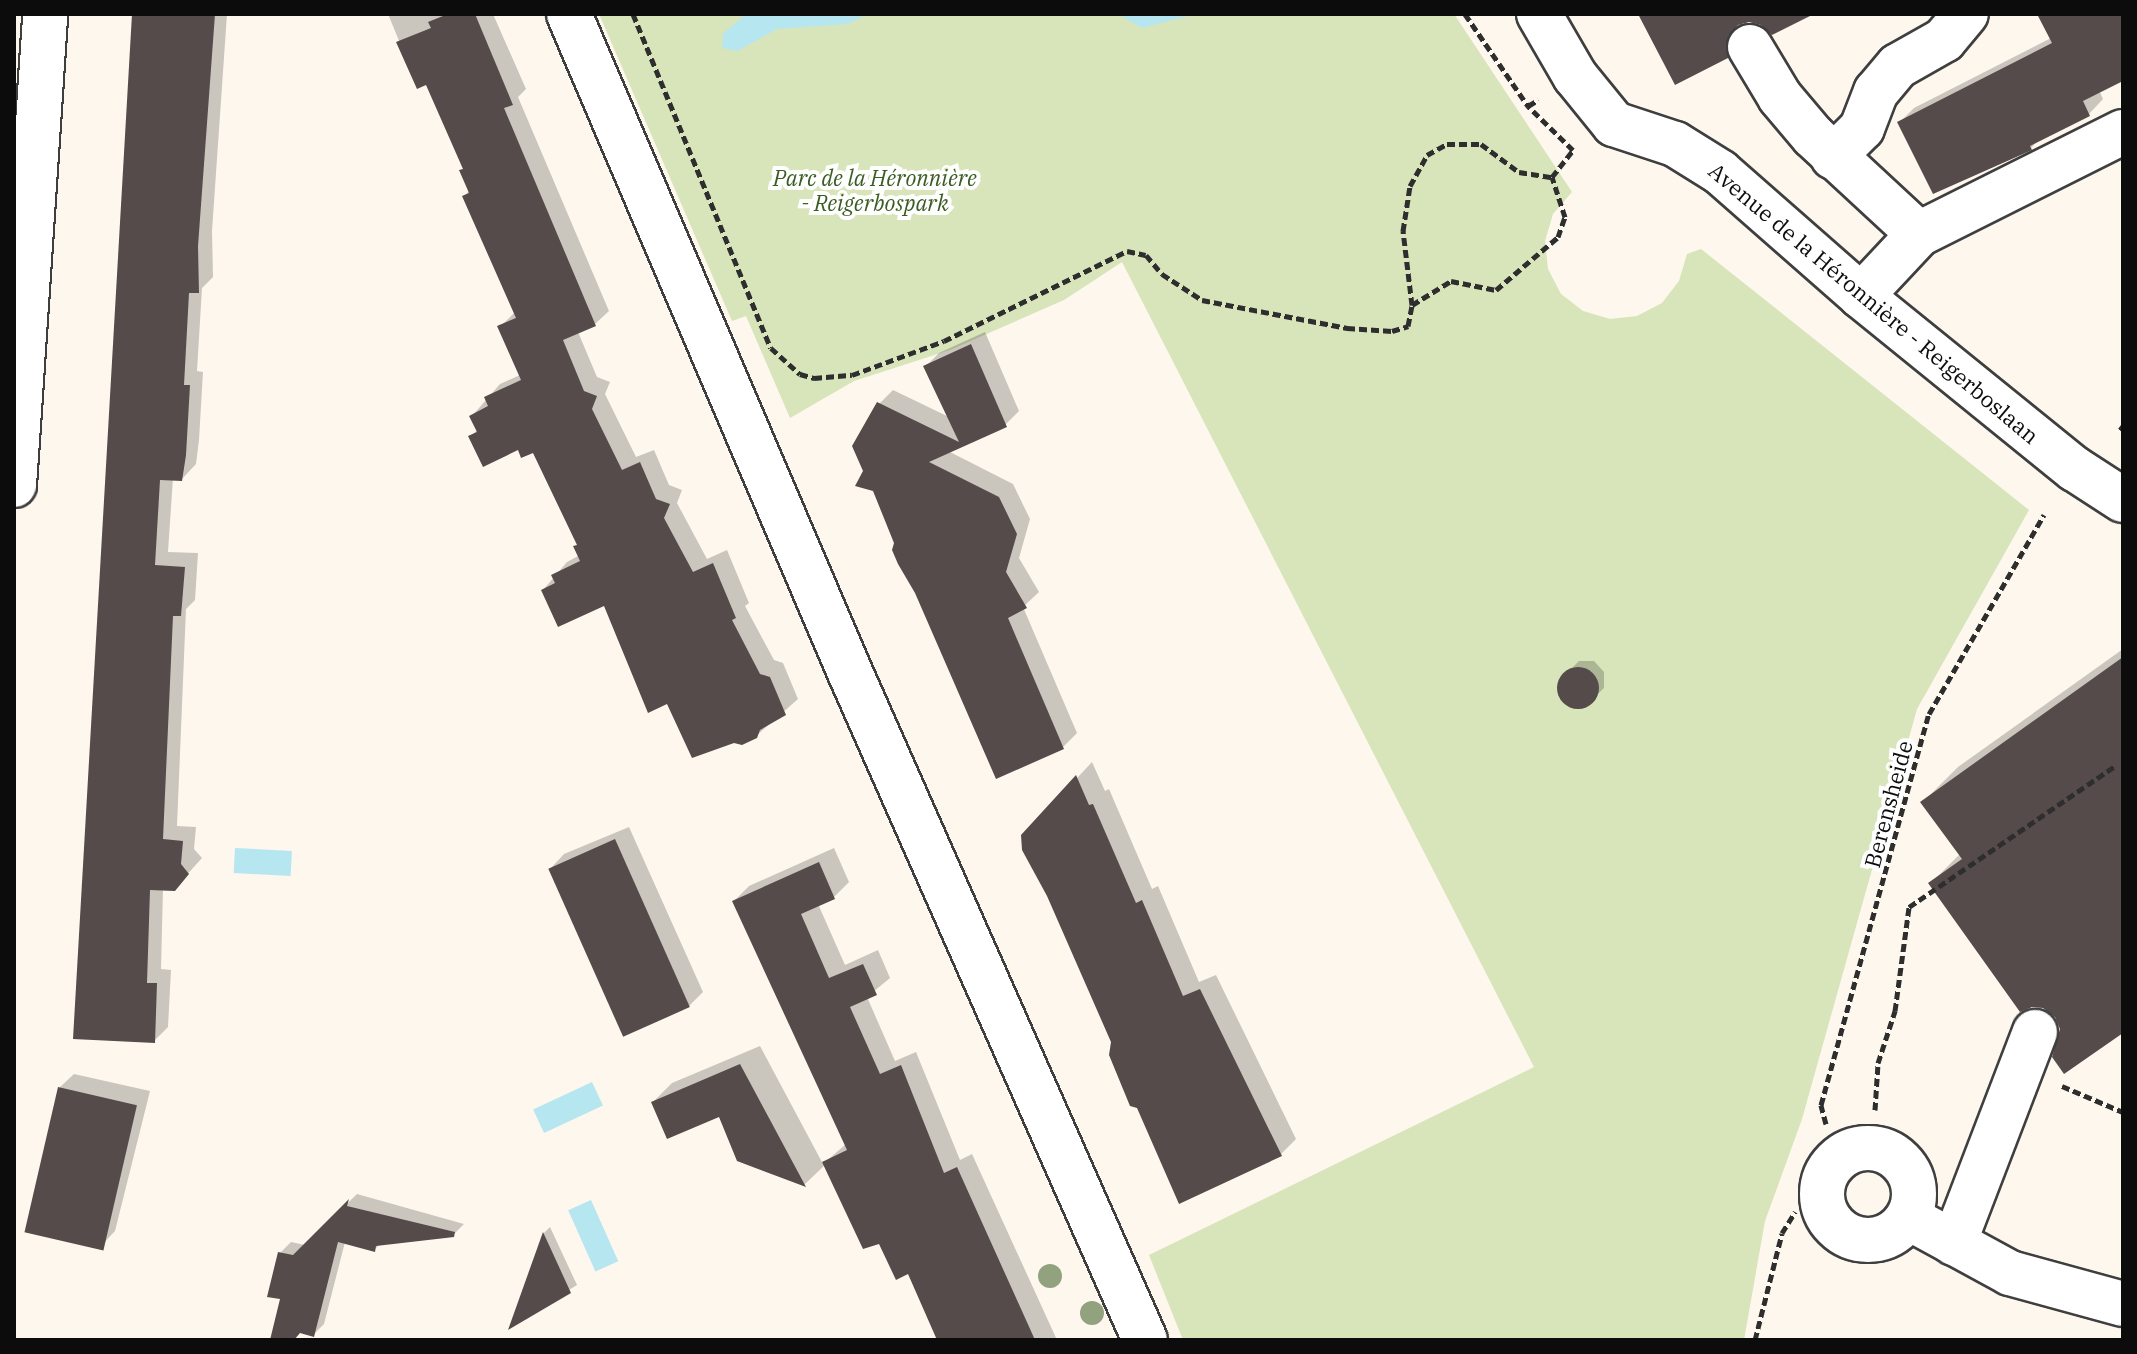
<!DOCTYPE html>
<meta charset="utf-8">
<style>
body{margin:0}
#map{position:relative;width:2137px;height:1354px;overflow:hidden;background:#fdf7ed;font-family:"IBM Plex Serif",serif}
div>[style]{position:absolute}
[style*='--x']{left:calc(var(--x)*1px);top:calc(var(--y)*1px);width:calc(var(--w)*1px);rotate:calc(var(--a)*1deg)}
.green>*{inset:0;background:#d8e4ba}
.water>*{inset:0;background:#b6e6f0;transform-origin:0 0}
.shadow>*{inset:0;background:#0003}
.building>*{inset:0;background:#544b4a;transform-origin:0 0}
.round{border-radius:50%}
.path>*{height:5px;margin-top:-2.5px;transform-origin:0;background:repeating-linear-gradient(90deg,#2e2e2e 0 8px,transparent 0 12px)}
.roads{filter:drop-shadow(2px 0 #3f3f3f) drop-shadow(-2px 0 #3f3f3f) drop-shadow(0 2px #3f3f3f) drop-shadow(0 -2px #3f3f3f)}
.minor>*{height:44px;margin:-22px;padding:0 22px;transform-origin:22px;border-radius:22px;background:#fff}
.minor>.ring{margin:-22px;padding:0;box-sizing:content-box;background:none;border:44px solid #fff;border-radius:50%}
.trees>*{width:24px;height:24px;margin:-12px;border-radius:50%;background:#92a27e}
span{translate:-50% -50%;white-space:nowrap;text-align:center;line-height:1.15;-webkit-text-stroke:8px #fff;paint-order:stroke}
.park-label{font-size:22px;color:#3b5d23;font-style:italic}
.street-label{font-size:22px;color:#0c0c0c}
.frame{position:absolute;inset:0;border:16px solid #0c0c0c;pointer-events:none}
</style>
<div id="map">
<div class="green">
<i style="clip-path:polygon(599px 14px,1454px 14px,1572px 192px,1553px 214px,1545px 241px,1548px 269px,1561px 294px,1583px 311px,1610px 319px,1637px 316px,1662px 303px,1679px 281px,1687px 254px,1701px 249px,2029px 510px,1917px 709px,1802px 1119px,1765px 1221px,1744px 1340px,1183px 1340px,1149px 1255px,1534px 1067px,1122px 262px,1064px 300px,950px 350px,854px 381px,790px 418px,746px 316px,732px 321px)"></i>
</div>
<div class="water">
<i style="clip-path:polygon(746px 14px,868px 14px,848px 24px,777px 29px,737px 51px,722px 48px,723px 34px)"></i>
<i style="clip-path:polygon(1118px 14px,1196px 14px,1142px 28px)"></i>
<i style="left:235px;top:848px;width:57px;height:25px;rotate:3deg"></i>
<i style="left:592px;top:1082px;width:26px;height:65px;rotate:65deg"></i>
<i style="left:591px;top:1200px;width:67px;height:25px;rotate:66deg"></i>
</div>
<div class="shadow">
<i style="clip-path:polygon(134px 14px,227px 14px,212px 231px,213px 277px,202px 288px,197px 371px,203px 372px,199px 440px,196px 464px,182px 479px,173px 478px,168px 552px,198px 553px,195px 600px,186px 609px,177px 826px,196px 827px,194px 849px,202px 858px,174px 889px,163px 888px,161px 969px,171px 970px,168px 1027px,154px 1041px,75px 1037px)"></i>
<i style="clip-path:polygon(388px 14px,493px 14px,526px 89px,518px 97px,609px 311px,595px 324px,578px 332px,597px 377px,610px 382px,605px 394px,636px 457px,654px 450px,669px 485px,682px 490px,677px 503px,707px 559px,727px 550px,749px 603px,745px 606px,774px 660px,783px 663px,798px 699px,756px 736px,668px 702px,605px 604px,543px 590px,567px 562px,580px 555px,578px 544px,534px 450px,471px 436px,478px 429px,472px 416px,500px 384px,520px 375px,500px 327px,515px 312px,464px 196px,470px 190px,464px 168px,427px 83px,418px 87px)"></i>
<i style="clip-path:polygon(1640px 14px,1810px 14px,1762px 23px,1742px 22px,1742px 41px,1727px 56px)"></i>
<i style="clip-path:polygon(2039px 14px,2123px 14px,2123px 78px,2099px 90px,2103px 99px,2089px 114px,2040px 138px,2031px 148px,1900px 122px,1914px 108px,2051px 38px)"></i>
<i style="clip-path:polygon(985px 332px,1019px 411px,1005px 425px,948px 451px,1013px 484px,1030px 519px,1019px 558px,1039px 592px,1023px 607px,1077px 733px,1063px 747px,896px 543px,865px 471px,879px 404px,893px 390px,949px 417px,925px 367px,939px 353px)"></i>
<i style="clip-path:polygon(2123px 649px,2123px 1031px,2062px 1029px,2056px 1016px,1931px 883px,1960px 854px,1923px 802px,1958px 767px)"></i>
<i style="clip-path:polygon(1579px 661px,1594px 661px,1604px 672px,1604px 688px,1584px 707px,1569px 707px,1558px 695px,1559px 681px)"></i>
<i style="clip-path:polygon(1092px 762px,1105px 791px,1109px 789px,1152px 889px,1158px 886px,1199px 982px,1216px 975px,1296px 1139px,1281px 1154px,1113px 1042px,1023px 836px)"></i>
<i style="clip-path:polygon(629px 827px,703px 992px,689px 1006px,551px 868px,564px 854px)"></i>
<i style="clip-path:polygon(834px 848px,849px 882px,834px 897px,818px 904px,845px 965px,878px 950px,890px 978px,867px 997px,895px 1061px,916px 1052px,960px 1160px,972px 1154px,1057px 1340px,939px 1340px,909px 1272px,880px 1241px,826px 1164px,805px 1184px,739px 1160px,720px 1114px,653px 1102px,672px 1083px,760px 1046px,823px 1164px,846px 1144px,734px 901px,749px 886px)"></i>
<i style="clip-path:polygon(74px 1074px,150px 1091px,115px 1231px,101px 1246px,59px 1088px)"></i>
<i style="clip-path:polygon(357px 1194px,464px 1224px,453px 1235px,381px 1243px,374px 1250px,345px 1242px,324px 1324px,313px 1335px,300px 1331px,291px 1340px,272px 1340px,283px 1298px,280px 1253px,291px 1242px,305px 1245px)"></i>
<i style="clip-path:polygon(550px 1227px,577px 1285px,511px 1326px,544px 1233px)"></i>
</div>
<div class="building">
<i style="clip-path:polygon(132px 14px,215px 14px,198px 246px,199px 293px,189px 293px,184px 385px,190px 385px,186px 455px,182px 481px,160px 480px,155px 565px,185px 567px,181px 616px,173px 616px,163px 839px,183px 841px,181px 864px,189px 874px,175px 891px,150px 890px,147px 983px,157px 983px,155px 1043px,73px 1039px)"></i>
<i style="clip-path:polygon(448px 14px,475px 14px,513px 105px,504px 108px,596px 326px,563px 340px,584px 391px,597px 396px,592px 409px,622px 470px,640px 462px,656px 499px,670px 504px,664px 518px,693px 572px,713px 563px,736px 618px,732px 620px,760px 674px,770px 677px,786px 715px,760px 730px,757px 738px,742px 745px,734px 743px,692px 758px,667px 704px,648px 713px,604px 606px,558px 627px,541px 590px,555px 583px,551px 575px,580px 561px,573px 546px,577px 545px,533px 453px,521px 458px,518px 450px,483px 467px,468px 436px,477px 432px,469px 416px,488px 406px,484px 397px,521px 380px,497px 326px,516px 318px,462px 196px,469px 193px,459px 170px,463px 169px,426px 85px,417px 89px,396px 42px,431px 28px,428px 22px)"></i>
<i style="clip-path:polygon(1638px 14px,1814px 14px,1772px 35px,1761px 25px,1749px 22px,1738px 25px,1728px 36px,1728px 58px,1675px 85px)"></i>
<i style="clip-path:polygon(2037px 14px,2123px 14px,2123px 81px,2083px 101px,2090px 116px,2030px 146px,2032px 150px,1933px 194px,1897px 122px,2052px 43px)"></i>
<i style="clip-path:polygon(971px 344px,1007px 427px,929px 462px,999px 497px,1017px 534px,1006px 572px,1027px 608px,1008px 618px,1064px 749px,996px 779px,915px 593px,898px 564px,892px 550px,894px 543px,873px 491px,855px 486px,863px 471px,852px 446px,877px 402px,959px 442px,923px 366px)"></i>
<i style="clip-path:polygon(2123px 657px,2123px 1033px,2064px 1074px,2052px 1057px,2060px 1029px,2055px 1017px,2043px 1008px,2032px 1007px,2020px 1012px,1928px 883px,1962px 859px,1920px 802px)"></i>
<i class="round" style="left:1557px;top:667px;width:42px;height:42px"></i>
<i style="clip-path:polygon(1076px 775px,1089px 805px,1093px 804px,1136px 903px,1142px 900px,1183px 996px,1200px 989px,1282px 1156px,1179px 1204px,1137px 1108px,1130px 1106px,1109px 1055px,1111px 1042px,1047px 896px,1022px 850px,1021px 835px)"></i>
<i style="left:615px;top:839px;width:184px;height:73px;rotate:66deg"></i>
<i style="clip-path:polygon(819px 862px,835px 899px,801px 914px,829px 978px,863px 964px,877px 995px,850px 1007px,880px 1074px,901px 1065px,944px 1173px,957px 1167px,1035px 1340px,937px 1340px,908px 1274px,896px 1280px,879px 1244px,863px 1249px,822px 1162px,847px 1150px,732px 901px)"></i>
<i style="clip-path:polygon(740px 1064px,806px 1187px,737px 1161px,719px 1117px,667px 1139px,651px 1102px)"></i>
<i style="left:58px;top:1087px;width:81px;height:149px;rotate:13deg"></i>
<i style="clip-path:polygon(349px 1199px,347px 1206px,455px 1232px,454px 1237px,376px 1246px,375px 1252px,338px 1242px,314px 1337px,300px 1333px,294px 1340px,270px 1340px,280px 1299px,267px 1297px,278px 1252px,293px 1255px)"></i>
<i style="clip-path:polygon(543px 1232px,571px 1293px,508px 1330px)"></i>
</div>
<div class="path">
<i style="--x:633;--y:14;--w:361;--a:67.6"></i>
<i style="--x:771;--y:348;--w:39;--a:42"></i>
<i style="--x:800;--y:374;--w:15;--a:16"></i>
<i style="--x:814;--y:378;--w:38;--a:-5"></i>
<i style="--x:852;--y:375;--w:98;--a:-20.3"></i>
<i style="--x:944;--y:341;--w:204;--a:-26.2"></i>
<i style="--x:1127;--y:251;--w:19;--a:12"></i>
<i style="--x:1146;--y:255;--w:25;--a:50"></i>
<i style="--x:1162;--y:274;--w:48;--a:33"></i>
<i style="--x:1202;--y:300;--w:148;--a:10.9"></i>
<i style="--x:1347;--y:328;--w:45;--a:3.8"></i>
<i style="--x:1392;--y:331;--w:17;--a:-17"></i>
<i style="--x:1408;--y:326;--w:21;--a:-79"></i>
<i style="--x:1412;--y:305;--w:75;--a:-96.9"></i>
<i style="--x:1403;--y:231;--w:46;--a:-81.2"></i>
<i style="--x:1410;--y:186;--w:35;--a:-61"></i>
<i style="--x:1427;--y:155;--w:23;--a:-29"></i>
<i style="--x:1447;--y:144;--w:34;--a:0"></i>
<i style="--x:1481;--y:144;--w:47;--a:36.4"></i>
<i style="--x:1519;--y:172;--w:33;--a:9"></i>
<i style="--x:1552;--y:177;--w:34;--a:-52"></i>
<i style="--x:1573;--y:150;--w:63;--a:-135.6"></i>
<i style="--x:1528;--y:106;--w:12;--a:-31"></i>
<i style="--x:1465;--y:14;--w:112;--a:55.6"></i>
<i style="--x:1412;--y:305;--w:46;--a:-31.6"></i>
<i style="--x:1451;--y:281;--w:46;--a:11.3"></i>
<i style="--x:1496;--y:290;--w:82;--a:-40.5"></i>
<i style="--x:1558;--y:237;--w:21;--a:-71"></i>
<i style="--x:1565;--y:217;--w:42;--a:-108"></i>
<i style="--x:2120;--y:430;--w:5;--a:-53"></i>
<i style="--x:2062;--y:1086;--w:66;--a:23.1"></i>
<i style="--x:1875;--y:1110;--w:47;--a:-86.3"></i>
<i style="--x:1878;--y:1063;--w:55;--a:-71.9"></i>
<i style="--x:1895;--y:1011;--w:105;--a:-82.3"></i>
<i style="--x:1909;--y:907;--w:251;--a:-34.4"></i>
<i style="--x:1826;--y:1124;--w:20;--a:-105"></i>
<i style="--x:1821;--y:1105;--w:406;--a:-74.6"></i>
<i style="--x:1929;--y:714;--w:230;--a:-60"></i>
<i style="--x:1755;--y:1340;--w:110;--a:-75.8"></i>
<i style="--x:1782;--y:1233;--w:25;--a:-58"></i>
</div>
<div class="roads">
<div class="minor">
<i style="--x:569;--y:14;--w:713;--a:66.89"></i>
<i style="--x:849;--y:670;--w:732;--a:66.16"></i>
<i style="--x:1539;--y:14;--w:72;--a:59.9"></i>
<i style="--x:1575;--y:76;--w:62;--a:50.9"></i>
<i style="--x:1614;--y:124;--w:64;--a:18.2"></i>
<i style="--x:1675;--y:144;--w:53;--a:31.9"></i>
<i style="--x:1720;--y:172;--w:188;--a:41.3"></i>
<i style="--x:1861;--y:296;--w:275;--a:39"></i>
<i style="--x:2075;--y:469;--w:57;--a:32.9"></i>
<i style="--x:1750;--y:47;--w:58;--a:59"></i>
<i style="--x:1780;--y:97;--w:51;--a:49.8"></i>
<i style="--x:1813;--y:136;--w:144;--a:42.8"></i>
<i style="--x:1833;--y:157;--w:41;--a:-45"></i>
<i style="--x:1862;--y:128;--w:39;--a:-69"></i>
<i style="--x:1876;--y:92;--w:34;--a:-50"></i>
<i style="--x:1898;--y:66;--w:53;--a:-29.5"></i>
<i style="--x:1944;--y:40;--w:34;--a:-50"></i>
<i style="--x:1861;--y:296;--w:85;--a:-46.9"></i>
<i style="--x:1919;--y:234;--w:228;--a:-26.6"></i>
<i style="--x:14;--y:485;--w:472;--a:-86.2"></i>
<i class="ring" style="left:1822px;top:1148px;width:48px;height:48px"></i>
<i style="--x:1909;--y:1218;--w:115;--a:28.6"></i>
<i style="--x:2010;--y:1273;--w:117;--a:15.3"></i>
<i style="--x:1954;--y:1243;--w:226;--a:-69"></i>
</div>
</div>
<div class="trees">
<i style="left:1050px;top:1276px"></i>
<i style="left:1092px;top:1313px"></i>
</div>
<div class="park-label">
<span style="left:875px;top:190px">Parc de la Héronnière<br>- Reigerbospark</span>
</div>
<div class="street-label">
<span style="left:1874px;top:303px;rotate:40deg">Avenue de la Héronnière - Reigerboslaan</span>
<span style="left:1888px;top:804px;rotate:-75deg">Berensheide</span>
</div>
<div class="frame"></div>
</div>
